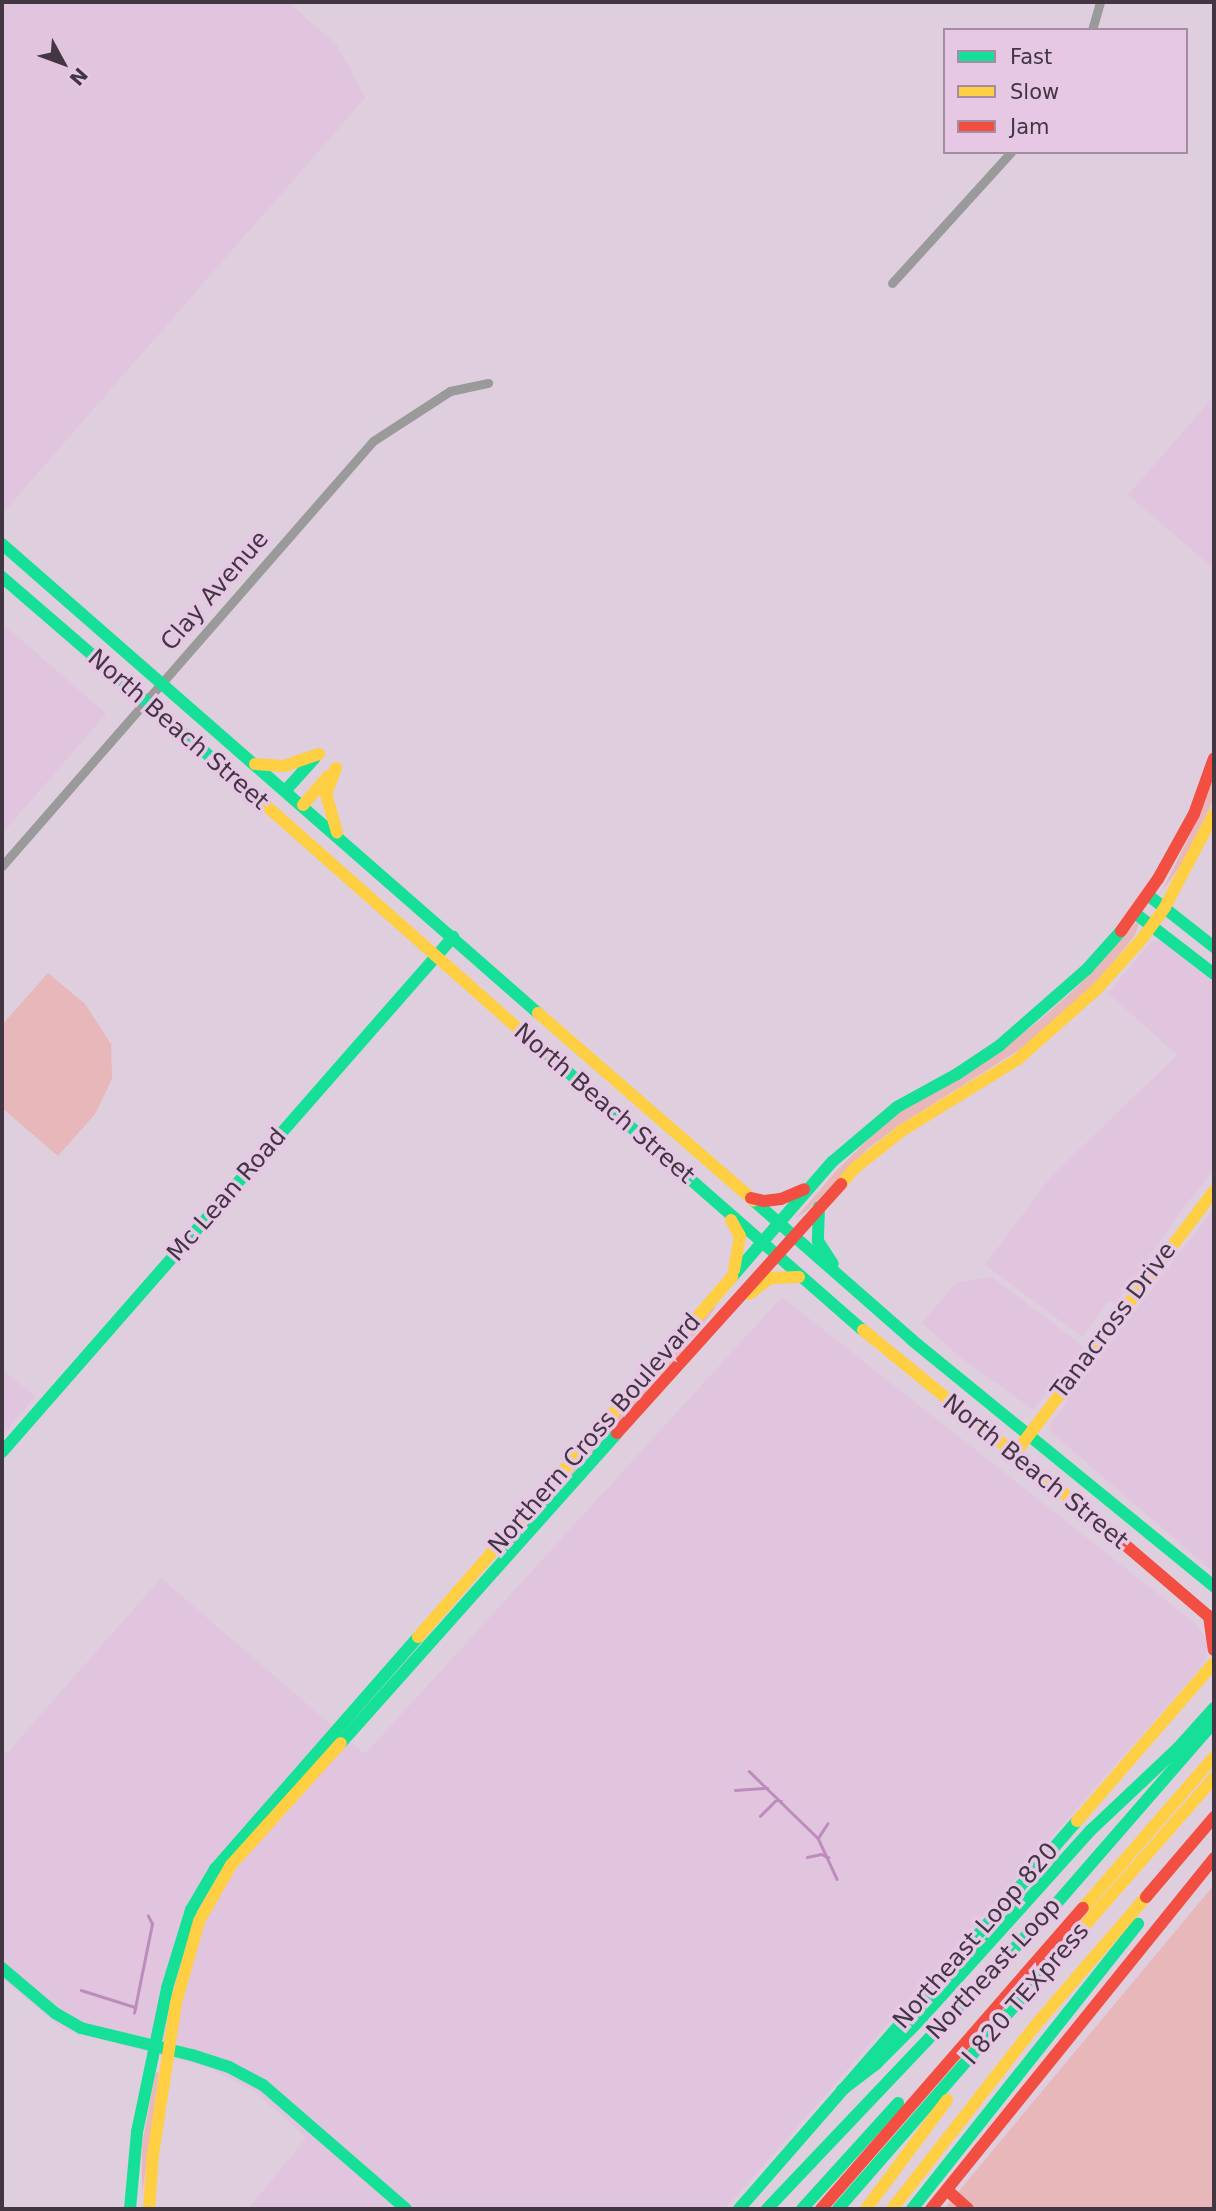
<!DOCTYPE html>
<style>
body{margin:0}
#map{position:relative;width:1216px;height:2211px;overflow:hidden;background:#dfcede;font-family:"DejaVu Sans",sans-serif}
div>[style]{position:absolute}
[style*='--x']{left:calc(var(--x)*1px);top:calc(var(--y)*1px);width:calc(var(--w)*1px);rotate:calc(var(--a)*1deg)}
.built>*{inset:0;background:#e1c5df}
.green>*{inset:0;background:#e7b7b9}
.stream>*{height:2.5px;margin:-1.25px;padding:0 1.25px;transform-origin:1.25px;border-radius:1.25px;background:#be8cbc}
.street>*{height:9px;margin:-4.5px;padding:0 4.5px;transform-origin:4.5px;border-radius:4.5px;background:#999a99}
.fast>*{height:12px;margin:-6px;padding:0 6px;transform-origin:6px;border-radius:6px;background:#16e098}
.slow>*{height:12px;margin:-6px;padding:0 6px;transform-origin:6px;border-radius:6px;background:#ffcf43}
.jam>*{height:12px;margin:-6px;padding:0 6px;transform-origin:6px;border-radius:6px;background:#f24e42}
span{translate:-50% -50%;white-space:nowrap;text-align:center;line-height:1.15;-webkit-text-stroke:7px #e6c7e4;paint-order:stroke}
.street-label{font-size:24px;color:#423642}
.frame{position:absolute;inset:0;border:4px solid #423642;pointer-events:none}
.legend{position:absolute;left:943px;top:28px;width:245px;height:126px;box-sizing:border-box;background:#e6c7e4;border:2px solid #a48da3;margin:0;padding:9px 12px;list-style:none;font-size:21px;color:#423642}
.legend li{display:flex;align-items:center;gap:14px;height:35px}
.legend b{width:35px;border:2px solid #a48da3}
.north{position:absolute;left:28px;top:28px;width:70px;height:70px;-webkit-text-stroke:5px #e6c7e4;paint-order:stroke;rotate:131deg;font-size:19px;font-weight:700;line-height:28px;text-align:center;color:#423642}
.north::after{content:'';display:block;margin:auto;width:24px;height:32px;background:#423642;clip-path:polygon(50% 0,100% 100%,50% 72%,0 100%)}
</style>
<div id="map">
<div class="built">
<i style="clip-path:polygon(2px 2px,288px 2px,337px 45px,365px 98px,2px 514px)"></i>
<i style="clip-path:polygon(1214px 396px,1214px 569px,1128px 495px)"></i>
<i style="clip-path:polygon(2px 623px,106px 714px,2px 834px)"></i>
<i style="clip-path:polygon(1162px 941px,1214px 983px,1214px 1170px,1187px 1203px,1115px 1304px,1109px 1301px,1082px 1337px,985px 1265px,1050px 1178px,1177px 1055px,1108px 993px,1151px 942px)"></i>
<i style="clip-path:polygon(1214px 1208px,1214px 1573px,1050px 1431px,1052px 1422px,1071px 1395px)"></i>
<i style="clip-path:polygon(992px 1277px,1084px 1347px,1033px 1410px,960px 1357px,922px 1323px,957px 1282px)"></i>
<i style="clip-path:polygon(782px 1297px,1196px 1624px,1206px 1639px,1207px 1653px,1204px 1664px,725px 2209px,248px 2209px,306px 2138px,258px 2094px,207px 2067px,64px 2030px,2px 1979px,2px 1749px,7px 1753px,161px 1578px,365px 1754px)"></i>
<i style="clip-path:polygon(2px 1369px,35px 1397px,2px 1436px)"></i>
</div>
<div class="green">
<i style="clip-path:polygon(1214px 768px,1214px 799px,1184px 861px,1162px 891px,1196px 823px)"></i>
<i style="clip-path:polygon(1136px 923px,1139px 924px,1135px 935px,1112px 964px,1084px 995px,1025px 1046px,898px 1126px,867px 1149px,809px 1209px,796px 1218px,837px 1170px,876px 1132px,901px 1111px,986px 1061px,1040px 1020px,1077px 987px)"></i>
<i style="clip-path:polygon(48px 973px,85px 1004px,111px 1044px,112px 1079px,95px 1114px,58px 1156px,2px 1108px,2px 1025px)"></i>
<i style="clip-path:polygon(713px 1303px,716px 1307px,673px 1363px,561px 1487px,595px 1442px)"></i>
<i style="clip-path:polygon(1214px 1885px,1214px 2209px,944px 2209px)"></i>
<i style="clip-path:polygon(156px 2072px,159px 2073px,142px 2194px,142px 2144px)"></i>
</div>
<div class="stream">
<i style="--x:749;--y:1771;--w:96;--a:44.2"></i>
<i style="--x:818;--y:1838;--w:45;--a:65.1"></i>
<i style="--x:735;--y:1790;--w:32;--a:-4"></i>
<i style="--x:760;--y:1816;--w:21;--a:-45"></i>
<i style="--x:775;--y:1801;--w:7;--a:0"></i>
<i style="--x:818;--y:1838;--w:17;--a:-57"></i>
<i style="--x:807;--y:1857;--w:14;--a:-12"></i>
<i style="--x:821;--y:1854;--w:8;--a:23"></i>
<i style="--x:81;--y:1990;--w:57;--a:17.5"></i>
<i style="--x:134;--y:2013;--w:91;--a:-78.6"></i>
<i style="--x:152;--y:1924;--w:9;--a:-117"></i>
</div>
<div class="street">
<i style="--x:1092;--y:30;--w:29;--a:-74"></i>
<i style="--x:892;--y:283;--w:177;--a:-47.7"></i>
<i style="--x:2;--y:866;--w:564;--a:-48.88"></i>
<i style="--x:373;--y:441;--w:92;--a:-33"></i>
<i style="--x:450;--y:391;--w:39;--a:-12"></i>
</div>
<div class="fast">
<i style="--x:2;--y:544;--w:712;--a:41.19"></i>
<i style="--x:2;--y:577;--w:321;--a:40.8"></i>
<i style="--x:286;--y:790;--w:42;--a:-47.9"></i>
<i style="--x:1148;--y:895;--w:84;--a:38.2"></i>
<i style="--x:1136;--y:914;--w:98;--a:37.6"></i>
<i style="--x:545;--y:1052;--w:422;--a:41.2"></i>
<i style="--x:754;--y:1201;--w:210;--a:41.3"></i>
<i style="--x:912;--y:1340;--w:390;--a:39.2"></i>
<i style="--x:819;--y:1207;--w:34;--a:92"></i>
<i style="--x:818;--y:1241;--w:27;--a:57"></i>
<i style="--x:732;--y:1277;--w:152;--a:-49"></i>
<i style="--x:832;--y:1162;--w:85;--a:-40.2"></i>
<i style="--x:897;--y:1107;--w:68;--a:-28.8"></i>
<i style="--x:957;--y:1074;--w:50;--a:-33.7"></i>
<i style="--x:999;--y:1046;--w:117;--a:-41.2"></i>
<i style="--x:1087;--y:969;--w:51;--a:-48.2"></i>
<i style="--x:2;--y:1452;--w:685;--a:-48.79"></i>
<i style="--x:341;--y:1743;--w:415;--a:-48.3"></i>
<i style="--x:2;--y:1968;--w:70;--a:40.3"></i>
<i style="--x:55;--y:2013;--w:30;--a:30"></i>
<i style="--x:81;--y:2028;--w:114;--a:13.7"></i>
<i style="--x:192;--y:2055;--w:39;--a:18"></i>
<i style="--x:229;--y:2067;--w:38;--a:28"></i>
<i style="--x:263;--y:2085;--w:189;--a:40.9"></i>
<i style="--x:842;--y:2090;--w:43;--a:-37.4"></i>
<i style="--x:876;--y:2064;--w:59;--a:-45"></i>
<i style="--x:918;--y:2022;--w:258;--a:-48"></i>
<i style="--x:1091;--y:1830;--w:120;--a:-43.3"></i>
<i style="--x:1178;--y:1748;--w:54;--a:-48"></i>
<i style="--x:130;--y:2209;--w:77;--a:-84.8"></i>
<i style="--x:137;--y:2132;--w:147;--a:-78.2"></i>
<i style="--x:167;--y:1988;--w:82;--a:-72.9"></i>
<i style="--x:191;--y:1910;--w:48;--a:-59.7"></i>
<i style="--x:215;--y:1869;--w:308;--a:-48.8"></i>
<i style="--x:739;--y:2209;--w:515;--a:-48.94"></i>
<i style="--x:767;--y:2209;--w:410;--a:-46.5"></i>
<i style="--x:1049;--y:1912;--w:252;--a:-49"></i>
<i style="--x:802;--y:2209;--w:143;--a:-47.8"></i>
<i style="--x:838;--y:2209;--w:335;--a:-49"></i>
<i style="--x:912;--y:2209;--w:364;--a:-51.6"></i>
</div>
<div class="slow">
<i style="--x:255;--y:764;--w:29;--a:4"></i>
<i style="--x:284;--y:766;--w:37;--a:-19"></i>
<i style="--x:336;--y:768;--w:28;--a:111"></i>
<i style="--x:326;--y:794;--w:40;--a:74"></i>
<i style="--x:245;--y:787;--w:400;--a:41.5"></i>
<i style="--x:303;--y:805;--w:38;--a:-49"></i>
<i style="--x:538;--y:1013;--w:286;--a:41"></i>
<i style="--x:841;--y:1184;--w:23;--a:-49"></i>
<i style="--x:856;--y:1167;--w:60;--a:-38.2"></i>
<i style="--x:903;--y:1130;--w:134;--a:-31.6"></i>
<i style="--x:1017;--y:1060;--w:107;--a:-41.6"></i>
<i style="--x:1097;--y:989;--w:67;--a:-48"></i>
<i style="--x:1142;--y:939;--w:39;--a:-54"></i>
<i style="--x:1165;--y:907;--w:105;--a:-62.2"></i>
<i style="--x:731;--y:1220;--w:18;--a:61"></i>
<i style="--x:740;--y:1236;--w:34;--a:100"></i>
<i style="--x:749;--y:1294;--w:26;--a:-37"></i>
<i style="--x:770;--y:1278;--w:29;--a:-2"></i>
<i style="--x:863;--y:1330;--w:299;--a:39.2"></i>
<i style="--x:1016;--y:1452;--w:328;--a:-52.8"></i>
<i style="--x:418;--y:1637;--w:478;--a:-48.9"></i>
<i style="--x:1077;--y:1821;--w:209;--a:-49.1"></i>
<i style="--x:1083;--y:1908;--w:200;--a:-49.1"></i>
<i style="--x:1058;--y:1956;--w:237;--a:-48.8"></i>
<i style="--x:149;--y:2209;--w:54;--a:-85.8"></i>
<i style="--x:153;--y:2155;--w:154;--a:-81.4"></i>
<i style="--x:176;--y:2003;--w:85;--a:-74.3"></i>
<i style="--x:199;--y:1921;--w:64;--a:-60.3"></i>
<i style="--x:231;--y:1865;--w:164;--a:-48"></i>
<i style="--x:866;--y:2209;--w:136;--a:-53.4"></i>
<i style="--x:892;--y:2209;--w:231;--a:-52"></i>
<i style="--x:1034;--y:2027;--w:172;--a:-49.3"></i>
</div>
<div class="jam">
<i style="--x:1121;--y:931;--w:64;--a:-54.6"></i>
<i style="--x:1158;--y:879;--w:74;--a:-61"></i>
<i style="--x:1194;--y:814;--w:59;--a:-70.3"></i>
<i style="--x:751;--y:1198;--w:13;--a:13"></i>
<i style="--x:764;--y:1201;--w:17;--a:-7"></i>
<i style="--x:781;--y:1199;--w:25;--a:-23"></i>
<i style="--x:617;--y:1433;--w:335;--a:-48"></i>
<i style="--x:1095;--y:1519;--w:157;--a:40.6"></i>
<i style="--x:1209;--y:1616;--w:34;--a:82"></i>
<i style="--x:1146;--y:1897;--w:105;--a:-49.6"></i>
<i style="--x:947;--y:2190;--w:28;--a:42"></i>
<i style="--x:821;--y:2209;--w:399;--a:-49"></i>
<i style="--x:931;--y:2209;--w:451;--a:-51.1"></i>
</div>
<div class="street-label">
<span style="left:215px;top:591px;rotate:-49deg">Clay Avenue</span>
<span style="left:178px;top:730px;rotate:41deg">North Beach Street</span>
<span style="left:604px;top:1104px;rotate:41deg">North Beach Street</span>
<span style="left:227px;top:1195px;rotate:-49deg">Mc Lean Road</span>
<span style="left:1114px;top:1321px;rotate:-53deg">Tanacross Drive</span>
<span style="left:595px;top:1434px;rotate:-49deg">Northern Cross Boulevard</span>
<span style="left:1035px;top:1472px;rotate:39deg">North Beach Street</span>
<span style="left:976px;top:1936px;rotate:-49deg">Northeast Loop 820</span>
<span style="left:994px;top:1969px;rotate:-47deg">Northeast Loop</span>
<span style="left:1026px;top:1994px;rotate:-49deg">I 820 TEXpress</span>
</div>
<div class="frame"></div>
<ul class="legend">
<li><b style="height:9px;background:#16e098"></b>Fast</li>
<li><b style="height:9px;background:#ffcf43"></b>Slow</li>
<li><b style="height:9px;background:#f24e42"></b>Jam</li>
</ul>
<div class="north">N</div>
</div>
